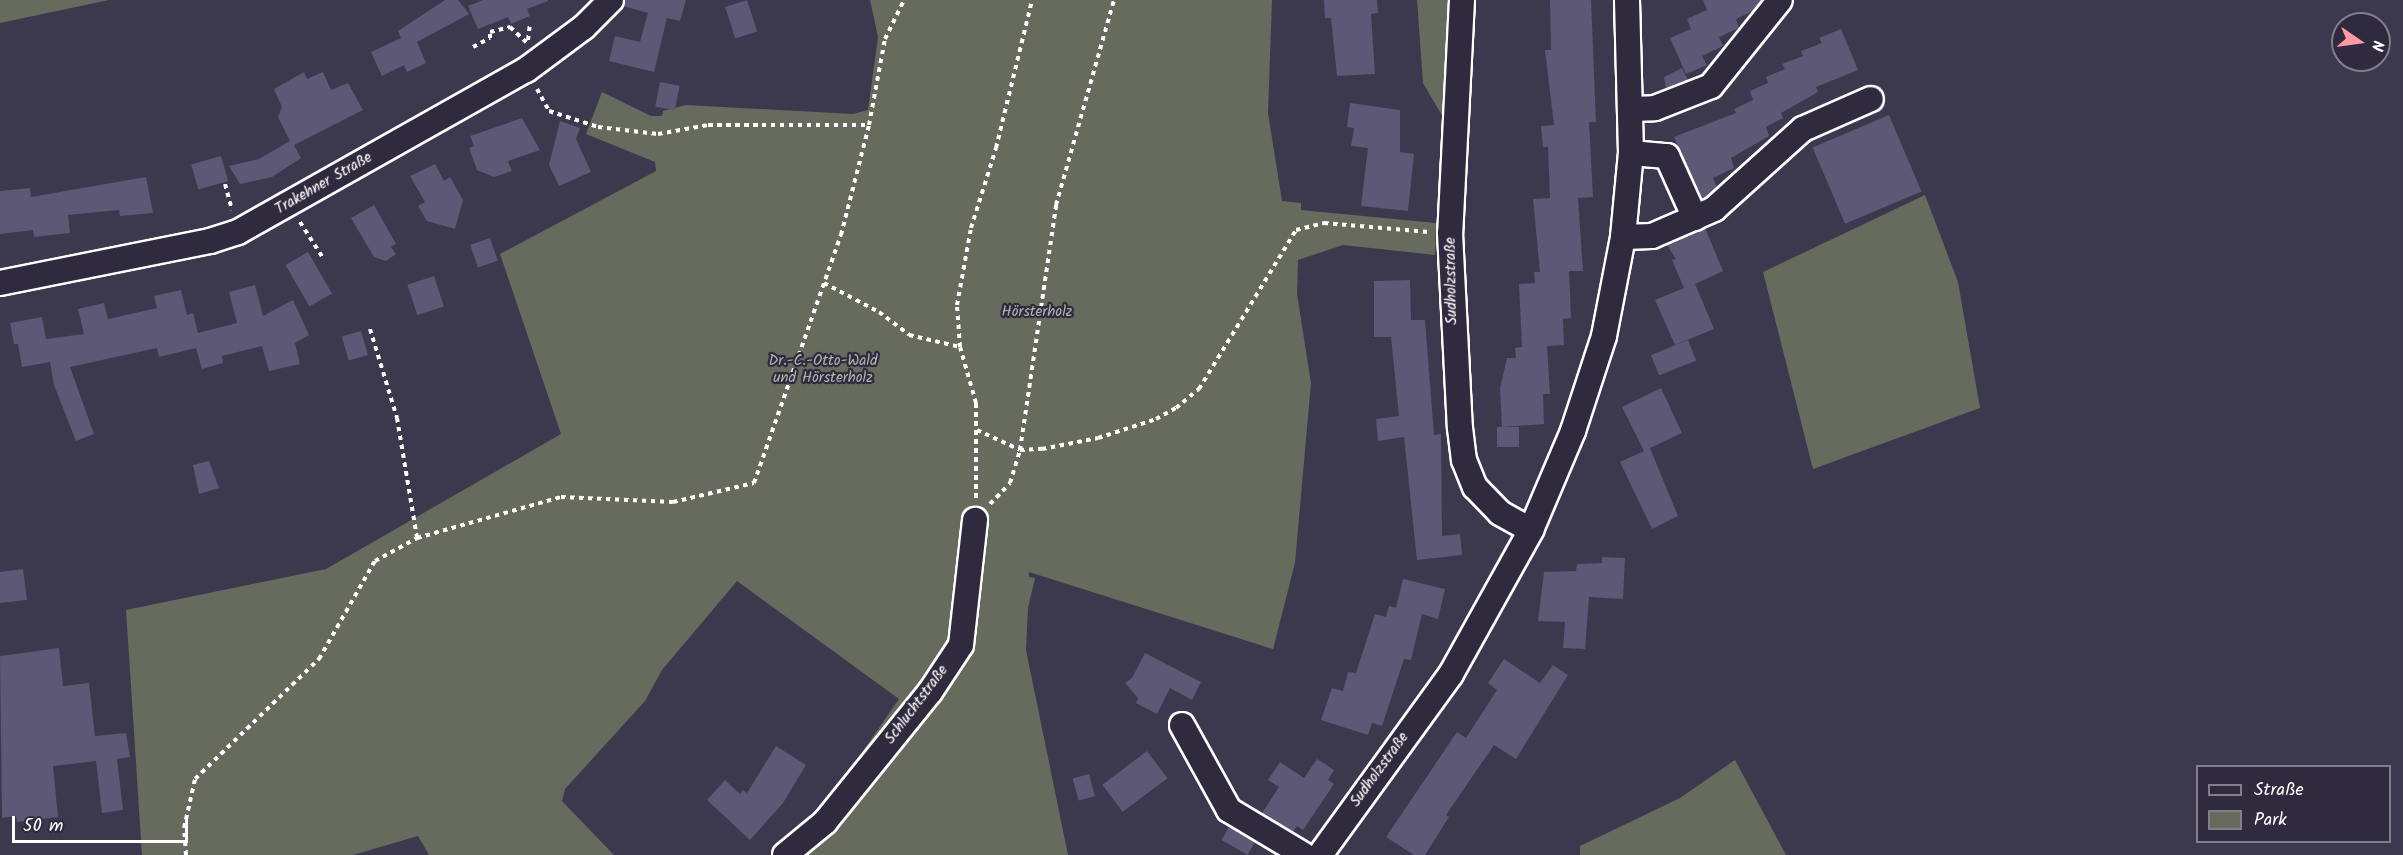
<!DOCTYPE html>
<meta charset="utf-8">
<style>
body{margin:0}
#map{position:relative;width:2403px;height:855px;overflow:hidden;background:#3c384e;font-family:Kalam,sans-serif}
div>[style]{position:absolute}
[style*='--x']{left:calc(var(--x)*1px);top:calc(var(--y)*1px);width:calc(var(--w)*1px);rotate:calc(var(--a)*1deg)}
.green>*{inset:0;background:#666b5d}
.building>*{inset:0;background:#5c5875;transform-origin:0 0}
.path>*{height:4px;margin-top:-2px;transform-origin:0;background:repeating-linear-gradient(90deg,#fff 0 4.5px,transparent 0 9px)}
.roads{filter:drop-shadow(2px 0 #fff) drop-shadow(-2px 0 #fff) drop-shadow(0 2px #fff) drop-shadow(0 -2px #fff)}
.minor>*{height:24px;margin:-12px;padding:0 12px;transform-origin:12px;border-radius:12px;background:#2f2a3d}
span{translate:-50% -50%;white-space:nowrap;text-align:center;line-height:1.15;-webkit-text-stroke:4.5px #2f2a3d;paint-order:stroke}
.street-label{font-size:15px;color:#fff}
.park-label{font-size:15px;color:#b2b5ae}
.legend{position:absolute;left:2196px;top:765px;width:195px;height:78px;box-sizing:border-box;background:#2f2a3d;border:2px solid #827f8b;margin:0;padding:8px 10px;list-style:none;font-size:18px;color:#fff}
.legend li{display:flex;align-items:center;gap:12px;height:30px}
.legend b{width:30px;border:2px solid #827f8b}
.north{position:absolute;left:2331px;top:12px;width:60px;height:60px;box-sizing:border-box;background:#2f2a3d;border:2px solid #827f8b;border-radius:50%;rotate:103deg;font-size:16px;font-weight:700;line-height:24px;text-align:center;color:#fff}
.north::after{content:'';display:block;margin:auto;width:21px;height:27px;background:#ff9aa2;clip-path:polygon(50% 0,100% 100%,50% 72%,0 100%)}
.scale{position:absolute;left:12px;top:816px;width:176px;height:27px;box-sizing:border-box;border:3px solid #fff;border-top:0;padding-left:8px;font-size:18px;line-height:21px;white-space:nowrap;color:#fff;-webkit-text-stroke:4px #2f2a3d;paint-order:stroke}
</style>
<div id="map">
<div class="green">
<i style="clip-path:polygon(0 0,109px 0,0 23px)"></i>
<i style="clip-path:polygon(870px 0,1272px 0,1268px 113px,1282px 201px,1301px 203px,1301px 210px,1436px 223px,1435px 255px,1343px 245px,1298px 260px,1297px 294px,1311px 383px,1295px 563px,1273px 649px,1029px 572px,1029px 577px,1035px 578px,1028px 608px,1026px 650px,1068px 855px,791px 855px,899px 699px,737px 581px,662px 670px,645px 701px,565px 789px,562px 801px,614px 855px,429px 855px,418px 836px,353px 855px,142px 855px,126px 610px,326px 569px,561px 434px,500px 254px,656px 171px,655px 162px,586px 134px,602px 92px,651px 116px,662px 116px,663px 111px,686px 105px,853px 114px,868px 110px,878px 37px)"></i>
<i style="clip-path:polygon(1417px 0,1450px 0,1444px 119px,1423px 83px)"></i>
<i style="clip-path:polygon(1925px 195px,1958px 282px,1980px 408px,1813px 469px,1763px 272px)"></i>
<i style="clip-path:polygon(1735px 760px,1786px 855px,1580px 855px,1580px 846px,1680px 798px)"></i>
</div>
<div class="building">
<i style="clip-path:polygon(445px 0,458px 0,469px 14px,417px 42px,426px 63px,407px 72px,404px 65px,382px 76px,371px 52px,401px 38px,398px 31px)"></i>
<i style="clip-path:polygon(483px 0,548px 0,548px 1px,527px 9px,530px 16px,511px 24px,508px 17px,478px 29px,468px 6px)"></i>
<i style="clip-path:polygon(625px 0,686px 0,680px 21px,667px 18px,654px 72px,609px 61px,615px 36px,640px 42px,648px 13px,623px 6px)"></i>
<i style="left:747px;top:0;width:33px;height:23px;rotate:72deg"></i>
<i style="clip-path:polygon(1324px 0,1377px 0,1378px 13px,1371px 14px,1375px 74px,1337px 76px,1331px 18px,1325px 18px)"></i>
<i style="clip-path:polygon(1550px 0,1591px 0,1596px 122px,1589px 122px,1593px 197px,1578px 198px,1583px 271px,1569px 271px,1571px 318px,1563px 319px,1564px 345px,1547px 346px,1550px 394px,1543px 394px,1544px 424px,1502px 427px,1500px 388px,1507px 358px,1516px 358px,1515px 348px,1522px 347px,1519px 284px,1535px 283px,1534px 272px,1540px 272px,1533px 199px,1550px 198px,1548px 147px,1543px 147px,1541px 126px,1554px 125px,1545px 50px,1551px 50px)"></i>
<i style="clip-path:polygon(1703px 0,1762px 0,1753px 11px,1736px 19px,1739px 28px,1719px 37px,1723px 46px,1702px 56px,1707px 65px,1686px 74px,1670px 38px,1691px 29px,1687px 19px,1707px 10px)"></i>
<i style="clip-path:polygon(1841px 29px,1858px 70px,1816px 87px,1818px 92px,1781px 113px,1783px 118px,1766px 127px,1769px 136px,1731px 158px,1734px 168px,1713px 178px,1717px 187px,1702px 199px,1674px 137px,1736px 113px,1734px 109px,1753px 100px,1750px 91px,1768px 83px,1766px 77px,1785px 69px,1782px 64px,1803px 56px,1801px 51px,1822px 43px,1819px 38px)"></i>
<i style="clip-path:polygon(1682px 68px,1688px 80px,1666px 88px,1664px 77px)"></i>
<i style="clip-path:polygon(304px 72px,307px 79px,323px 72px,331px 90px,348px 83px,363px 110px,294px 145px,301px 158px,272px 177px,240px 184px,229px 166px,259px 159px,290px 141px,278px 117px,282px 107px,274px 89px)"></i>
<i style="left:660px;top:82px;width:20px;height:25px;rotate:11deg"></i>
<i style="clip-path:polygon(1350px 103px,1400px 110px,1400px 152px,1414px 154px,1408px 211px,1361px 206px,1368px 148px,1351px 146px,1354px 128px,1347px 127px)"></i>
<i style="left:1889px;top:115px;width:83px;height:83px;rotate:67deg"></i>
<i style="clip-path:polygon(522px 118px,540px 150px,508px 161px,512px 171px,494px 177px,477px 170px,469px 148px,474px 146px,470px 136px)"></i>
<i style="clip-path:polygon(560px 121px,580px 128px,576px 139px,591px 172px,559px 186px,549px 165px)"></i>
<i style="left:221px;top:156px;width:26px;height:31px;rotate:74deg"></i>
<i style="clip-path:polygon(435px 164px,444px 181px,450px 177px,463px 200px,455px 229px,427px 221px,418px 206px,425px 202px,410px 176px)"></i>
<i style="clip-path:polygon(146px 177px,153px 213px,120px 216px,119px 210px,68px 215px,70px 233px,34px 237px,33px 230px,0 234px,0 191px,30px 188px,31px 197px)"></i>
<i style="clip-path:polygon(374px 205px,396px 244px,391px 247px,396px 254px,386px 261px,374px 257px,351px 218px)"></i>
<i style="clip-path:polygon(1705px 228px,1723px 271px,1695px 284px,1714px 329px,1675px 345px,1655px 300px,1684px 288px,1672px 260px,1676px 259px,1667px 245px)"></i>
<i style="left:490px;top:238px;width:24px;height:21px;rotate:71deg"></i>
<i style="left:308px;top:252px;width:48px;height:26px;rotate:60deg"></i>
<i style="left:434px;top:276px;width:32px;height:28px;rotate:72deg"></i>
<i style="clip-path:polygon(1410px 280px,1411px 320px,1425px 320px,1434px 435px,1441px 434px,1442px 536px,1460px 534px,1462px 555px,1417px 560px,1404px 437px,1378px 441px,1376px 419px,1399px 416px,1391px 337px,1374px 337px,1374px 281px)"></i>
<i style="clip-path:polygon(255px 285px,263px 316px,293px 300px,309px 335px,295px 343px,300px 364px,269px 371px,262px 346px,222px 356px,223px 363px,202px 369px,196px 348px,159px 357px,157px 348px,70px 367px,94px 434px,76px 441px,54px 385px,50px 362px,22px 367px,18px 344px,14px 344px,10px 323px,42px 317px,46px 339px,84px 334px,78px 309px,104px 303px,108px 319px,157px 308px,154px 296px,181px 290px,187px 315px,193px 313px,198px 333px,237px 323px,229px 292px)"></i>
<i style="left:361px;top:331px;width:25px;height:20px;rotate:74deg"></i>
<i style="left:1688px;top:340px;width:22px;height:40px;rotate:68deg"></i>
<i style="clip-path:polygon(1661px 388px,1682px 433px,1650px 448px,1678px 516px,1652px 529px,1620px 462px,1644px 451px,1622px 407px)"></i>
<i style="left:1497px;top:427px;width:22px;height:20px"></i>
<i style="clip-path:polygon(209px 461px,219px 488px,199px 494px,193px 465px)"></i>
<i style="clip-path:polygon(1602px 557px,1625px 558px,1623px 599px,1589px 597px,1585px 649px,1563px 648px,1565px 622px,1538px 621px,1544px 572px,1576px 571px,1577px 564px,1602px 563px)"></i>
<i style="clip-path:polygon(23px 569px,27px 600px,0 603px,0 572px)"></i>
<i style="clip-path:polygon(1403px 579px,1445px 589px,1438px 619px,1422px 614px,1411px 660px,1404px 659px,1382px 726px,1372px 723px,1368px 735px,1321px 720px,1332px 688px,1343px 691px,1348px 672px,1356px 673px,1375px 614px,1386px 617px,1389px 606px,1396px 608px)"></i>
<i style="clip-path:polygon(59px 648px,63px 686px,89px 683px,95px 736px,126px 733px,130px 757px,117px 759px,123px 810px,102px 813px,96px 761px,53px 766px,58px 817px,17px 822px,16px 816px,2px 818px,0 656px)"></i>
<i style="clip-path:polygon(1145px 653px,1201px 682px,1192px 700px,1170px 688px,1157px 714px,1136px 703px,1138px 698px,1125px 683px,1132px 678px)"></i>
<i style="clip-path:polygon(1504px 659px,1540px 683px,1553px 665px,1568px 675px,1516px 759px,1494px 745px,1446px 815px,1449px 817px,1425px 855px,1414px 855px,1386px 837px,1457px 732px,1466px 738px,1497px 690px,1488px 683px)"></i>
<i style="clip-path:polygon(776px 746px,806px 765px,783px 803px,750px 840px,707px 800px,725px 780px,740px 794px,743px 790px,747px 793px)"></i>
<i style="left:1147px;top:751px;width:34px;height:56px;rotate:53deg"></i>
<i style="clip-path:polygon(1317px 759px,1334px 770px,1328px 780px,1334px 784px,1303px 830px,1297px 826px,1293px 832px,1262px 813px,1279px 787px,1268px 780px,1280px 762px,1304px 778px)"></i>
<i style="left:1089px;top:774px;width:23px;height:17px;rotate:75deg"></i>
<i style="left:1229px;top:827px;width:30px;height:15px;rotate:30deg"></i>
</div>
<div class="path">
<i style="--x:528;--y:40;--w:17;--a:-83"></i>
<i style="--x:473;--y:47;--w:19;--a:-28"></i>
<i style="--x:490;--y:38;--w:6;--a:-90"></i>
<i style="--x:490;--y:32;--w:21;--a:-14"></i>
<i style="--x:510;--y:27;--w:23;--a:43"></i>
<i style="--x:537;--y:89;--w:25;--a:61"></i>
<i style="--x:549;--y:111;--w:52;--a:18.1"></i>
<i style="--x:598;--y:127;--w:60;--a:6.7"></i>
<i style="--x:658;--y:134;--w:51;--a:-10.2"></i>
<i style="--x:708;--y:125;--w:161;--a:0"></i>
<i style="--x:869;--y:125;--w:87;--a:-79.5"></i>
<i style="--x:885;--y:39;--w:43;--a:-64"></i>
<i style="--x:225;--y:184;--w:27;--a:75"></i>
<i style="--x:300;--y:222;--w:43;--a:57.4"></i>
<i style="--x:824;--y:283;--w:62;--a:27.8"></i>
<i style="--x:879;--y:312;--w:38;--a:37"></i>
<i style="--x:909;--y:335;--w:52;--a:13.2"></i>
<i style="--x:370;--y:329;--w:93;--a:73.1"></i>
<i style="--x:397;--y:418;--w:122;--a:80.5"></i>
<i style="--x:417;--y:538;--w:150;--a:-15.9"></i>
<i style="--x:561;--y:497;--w:112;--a:2.6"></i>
<i style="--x:673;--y:502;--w:83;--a:-13.2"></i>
<i style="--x:754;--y:483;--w:263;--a:-70.7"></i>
<i style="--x:841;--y:235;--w:114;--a:-75.7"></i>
<i style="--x:977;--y:430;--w:47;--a:24.9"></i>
<i style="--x:1020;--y:450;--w:22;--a:-3"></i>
<i style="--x:1042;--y:449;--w:57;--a:-11.1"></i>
<i style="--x:1098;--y:438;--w:61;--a:-18.1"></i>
<i style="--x:1156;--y:419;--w:23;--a:-29"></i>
<i style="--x:1176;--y:408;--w:30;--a:-40"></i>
<i style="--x:1199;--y:389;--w:186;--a:-58.6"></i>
<i style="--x:1296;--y:230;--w:29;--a:-14"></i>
<i style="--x:1324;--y:223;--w:105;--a:4.9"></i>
<i style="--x:976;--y:498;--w:95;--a:-90"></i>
<i style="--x:976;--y:403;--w:58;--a:-105.9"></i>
<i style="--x:960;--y:347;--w:42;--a:-94.1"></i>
<i style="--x:957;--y:305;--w:78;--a:-79.7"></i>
<i style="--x:971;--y:228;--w:84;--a:-72.6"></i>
<i style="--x:996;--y:148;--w:152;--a:-76.3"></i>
<i style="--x:990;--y:504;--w:29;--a:-46"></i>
<i style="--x:1010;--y:483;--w:34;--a:-73"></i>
<i style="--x:1020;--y:450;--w:248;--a:-81.6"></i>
<i style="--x:1056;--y:205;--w:213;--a:-74.2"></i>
<i style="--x:186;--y:855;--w:27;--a:-94"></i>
<i style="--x:184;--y:828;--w:50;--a:-77.3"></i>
<i style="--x:195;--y:779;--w:173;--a:-44.1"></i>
<i style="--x:319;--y:659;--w:113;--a:-60.3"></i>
<i style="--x:375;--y:561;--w:48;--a:-28.7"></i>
</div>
<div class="roads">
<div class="minor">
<i style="--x:1462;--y:0;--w:233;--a:92.9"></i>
<i style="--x:1450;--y:233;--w:195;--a:87.1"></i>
<i style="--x:1460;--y:428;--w:32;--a:83"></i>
<i style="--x:1464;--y:460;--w:29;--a:68"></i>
<i style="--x:1475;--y:487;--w:36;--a:46"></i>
<i style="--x:1500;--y:513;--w:35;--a:29"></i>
<i style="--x:1631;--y:109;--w:24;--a:-2"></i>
<i style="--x:1655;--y:108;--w:60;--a:-21.4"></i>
<i style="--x:1711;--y:86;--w:110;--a:-51.3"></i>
<i style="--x:1631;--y:153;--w:36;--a:5"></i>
<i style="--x:1667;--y:156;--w:68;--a:65.7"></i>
<i style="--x:1623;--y:237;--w:29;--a:-2"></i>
<i style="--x:1652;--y:236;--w:68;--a:-23.5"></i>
<i style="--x:1714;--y:209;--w:120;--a:-42"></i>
<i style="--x:1803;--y:129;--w:74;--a:-23.8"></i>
<i style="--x:0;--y:283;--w:214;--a:-11.3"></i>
<i style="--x:210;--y:241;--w:29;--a:-18"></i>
<i style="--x:238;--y:232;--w:330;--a:-29.4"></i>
<i style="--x:526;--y:70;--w:72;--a:-36.6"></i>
<i style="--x:584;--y:27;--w:38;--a:-45"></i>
<i style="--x:1182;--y:725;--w:97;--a:61.1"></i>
<i style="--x:1229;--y:810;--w:87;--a:31"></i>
<i style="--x:785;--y:855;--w:52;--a:-39.5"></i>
<i style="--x:825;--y:822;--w:167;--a:-51.1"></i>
<i style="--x:930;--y:692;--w:56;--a:-56.6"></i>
<i style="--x:961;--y:645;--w:126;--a:-83.6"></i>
<i style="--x:1320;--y:855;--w:223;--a:-54.1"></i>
<i style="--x:1451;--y:674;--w:165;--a:-60.9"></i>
<i style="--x:1531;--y:530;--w:108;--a:-67"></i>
<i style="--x:1573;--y:431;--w:100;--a:-71.9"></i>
<i style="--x:1604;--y:336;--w:101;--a:-79.1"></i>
<i style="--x:1623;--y:237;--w:84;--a:-84.6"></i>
<i style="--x:1631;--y:153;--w:153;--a:-91.5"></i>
</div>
</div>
<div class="street-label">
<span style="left:324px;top:184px;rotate:-30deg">Trakehner Straße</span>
<span style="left:1452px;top:281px;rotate:-91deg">Sudholzstraße</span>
<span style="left:917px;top:705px;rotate:-53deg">Schluchtstraße</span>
<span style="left:1380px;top:770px;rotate:-54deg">Sudholzstraße</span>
</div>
<div class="park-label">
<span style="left:1037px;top:313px">Hörsterholz</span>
<span style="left:823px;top:370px">Dr.-C.-Otto-Wald<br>und Hörsterholz</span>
</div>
<ul class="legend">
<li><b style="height:8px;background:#2f2a3d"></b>Straße</li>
<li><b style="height:16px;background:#666b5d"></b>Park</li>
</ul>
<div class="north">N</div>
<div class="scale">50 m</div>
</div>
